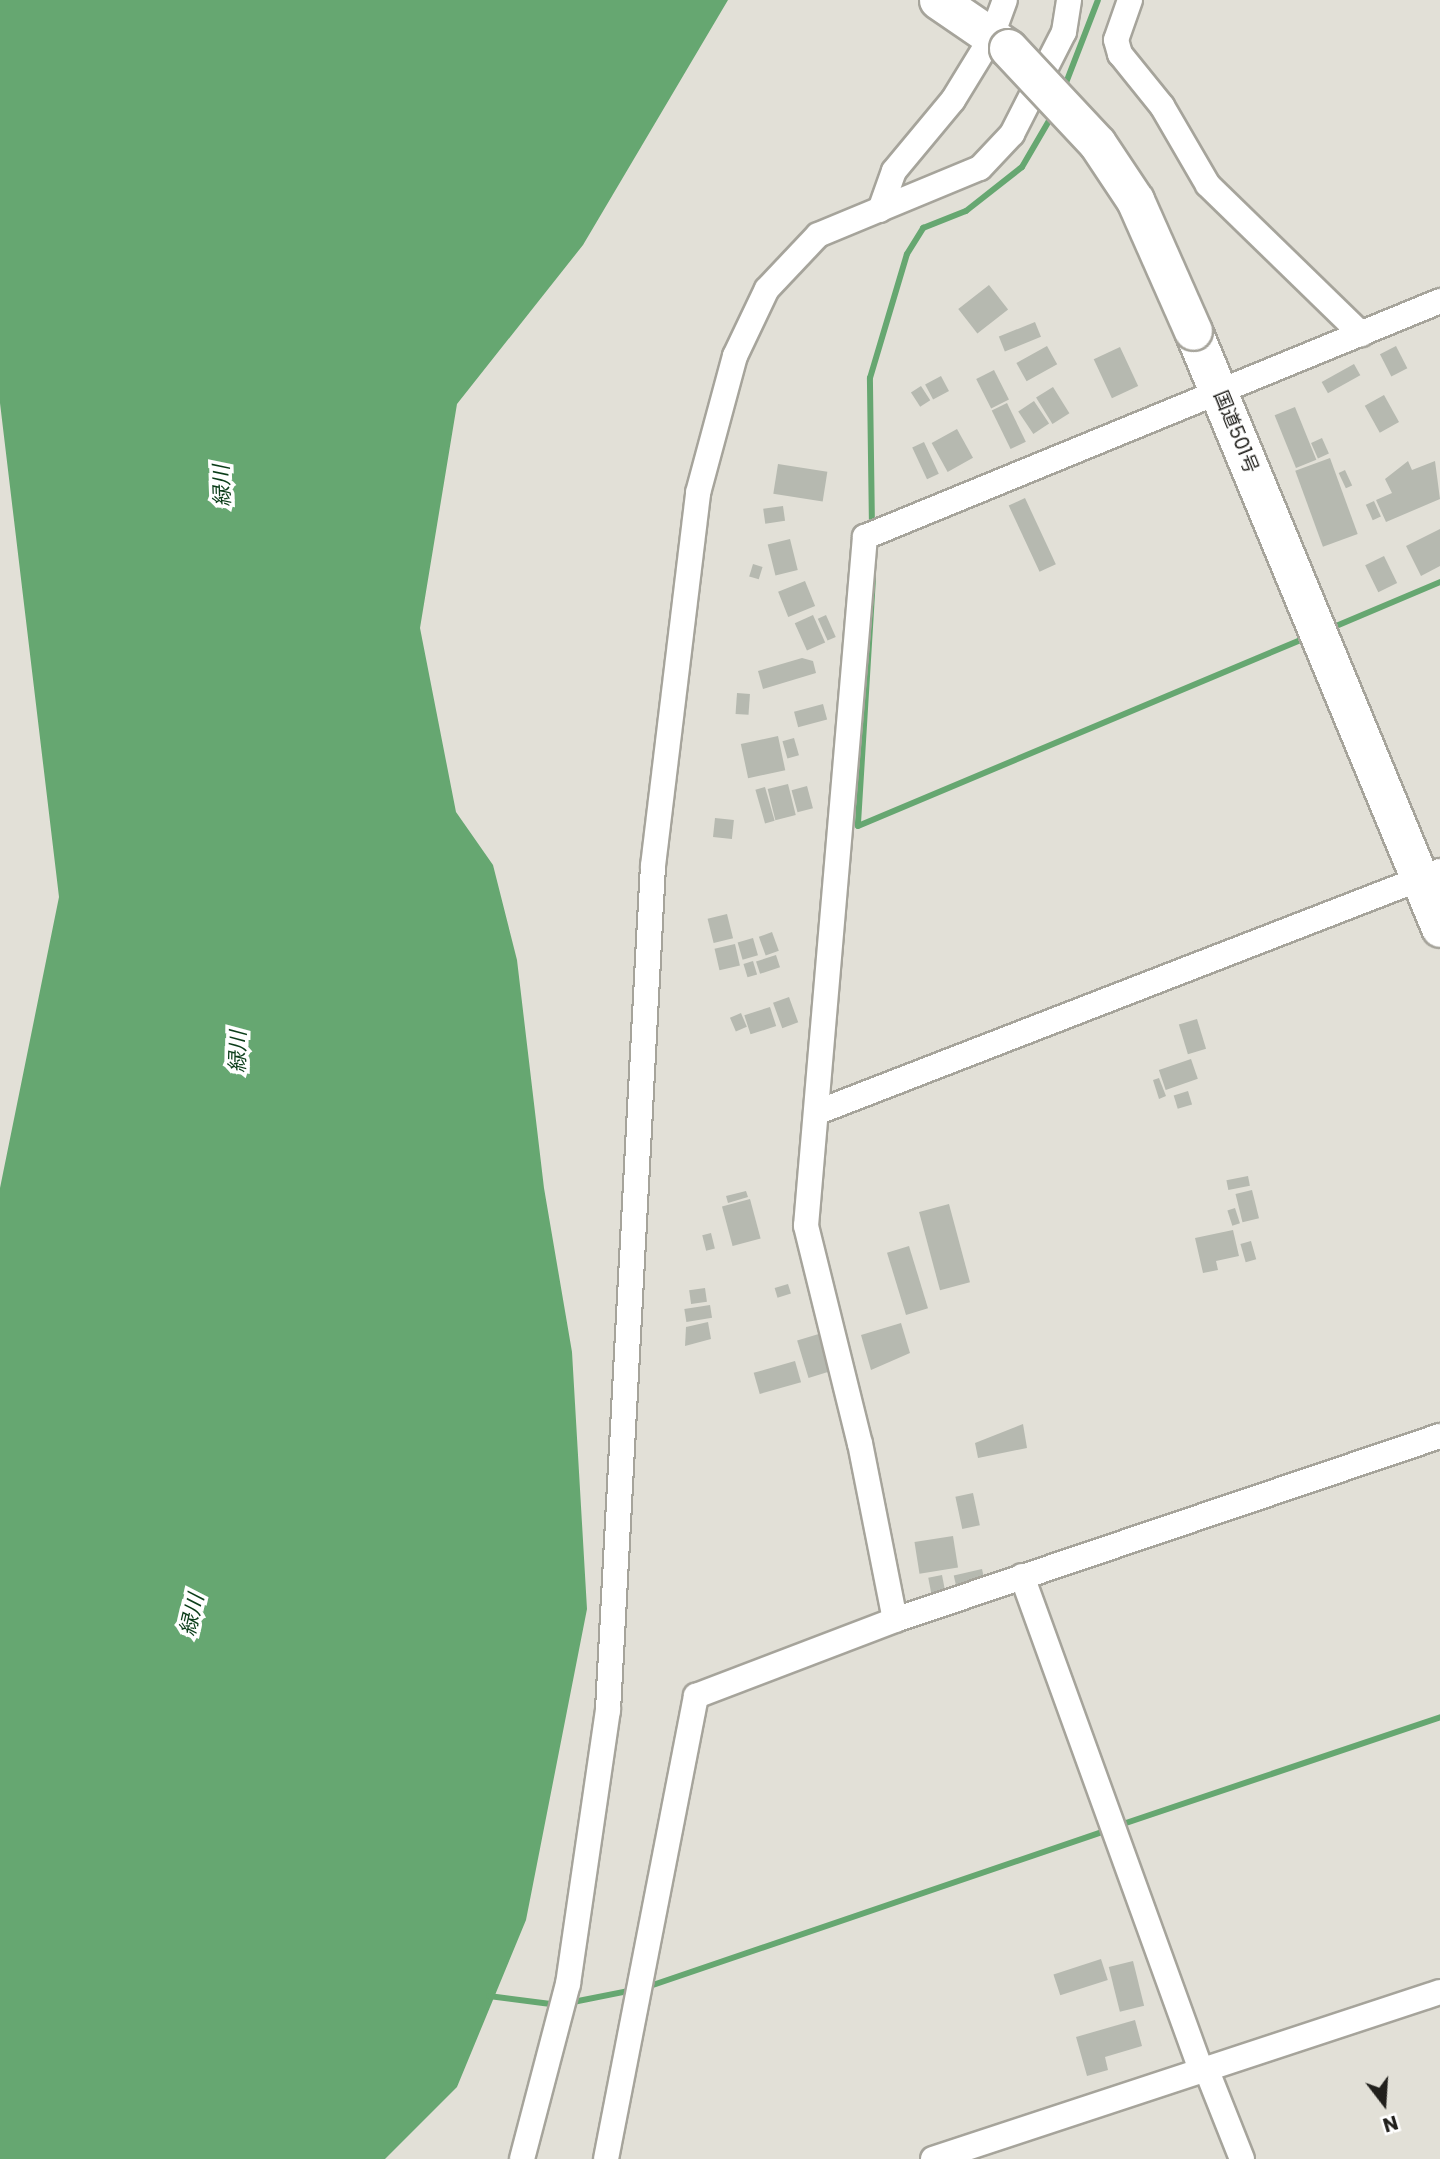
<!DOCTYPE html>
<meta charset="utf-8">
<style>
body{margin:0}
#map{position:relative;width:1440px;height:2159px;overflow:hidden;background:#e2e0d7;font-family:Poppins,"Noto Sans JP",sans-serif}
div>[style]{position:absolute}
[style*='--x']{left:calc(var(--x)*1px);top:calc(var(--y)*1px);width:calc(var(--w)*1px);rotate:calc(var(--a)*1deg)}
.water>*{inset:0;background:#66a771}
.stream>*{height:6px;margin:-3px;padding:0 3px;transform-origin:3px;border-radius:3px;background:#66a771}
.building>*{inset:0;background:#b6b9b0;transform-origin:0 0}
.roads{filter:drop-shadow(2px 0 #a6a49b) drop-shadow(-2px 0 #a6a49b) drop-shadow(0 2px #a6a49b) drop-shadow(0 -2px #a6a49b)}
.minor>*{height:24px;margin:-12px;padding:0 12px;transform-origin:12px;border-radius:12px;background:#fff}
.highway>*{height:37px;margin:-18.5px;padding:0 18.5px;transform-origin:18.5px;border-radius:18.5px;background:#fff}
.bridges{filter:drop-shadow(2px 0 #a6a49b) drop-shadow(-2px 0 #a6a49b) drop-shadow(0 2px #a6a49b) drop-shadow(0 -2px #a6a49b)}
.highway-bridge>*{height:37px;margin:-18.5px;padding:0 18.5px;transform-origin:18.5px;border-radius:18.5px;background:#fff}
span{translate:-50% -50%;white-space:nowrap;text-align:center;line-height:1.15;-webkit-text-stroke:7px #fff;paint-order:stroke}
.street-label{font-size:19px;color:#21201c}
.water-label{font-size:21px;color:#0b3d19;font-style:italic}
.north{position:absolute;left:1349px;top:2068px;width:70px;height:70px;-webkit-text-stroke:5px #fff;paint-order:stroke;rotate:163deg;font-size:19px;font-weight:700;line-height:28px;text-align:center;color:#21201c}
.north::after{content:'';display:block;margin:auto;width:24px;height:32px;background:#21201c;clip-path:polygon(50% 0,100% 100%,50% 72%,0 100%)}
</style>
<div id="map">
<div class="water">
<i style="clip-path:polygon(0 0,728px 0,583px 245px,457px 404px,420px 628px,456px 812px,493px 865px,517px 960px,544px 1188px,572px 1352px,587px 1609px,526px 1920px,457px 2087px,385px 2159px,0 2159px,0 1188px,59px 897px,0 403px)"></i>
</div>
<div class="stream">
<i style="--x:1064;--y:88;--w:94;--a:-68.9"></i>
<i style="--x:872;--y:529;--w:151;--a:-90.8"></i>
<i style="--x:870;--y:378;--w:129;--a:-73.4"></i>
<i style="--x:907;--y:254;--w:31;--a:-58"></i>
<i style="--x:923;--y:228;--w:46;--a:-21.6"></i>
<i style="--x:966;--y:211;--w:71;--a:-38.2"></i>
<i style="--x:1022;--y:167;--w:61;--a:-59.7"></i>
<i style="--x:873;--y:578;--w:248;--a:93.5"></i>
<i style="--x:858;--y:826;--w:486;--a:-22.8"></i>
<i style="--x:1329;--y:629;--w:121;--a:-22.9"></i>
<i style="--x:1117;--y:1826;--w:341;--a:-18.6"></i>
<i style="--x:644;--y:1988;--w:489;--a:-18.8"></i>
<i style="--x:489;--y:1996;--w:70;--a:7.4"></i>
<i style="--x:568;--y:2003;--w:66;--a:-11.3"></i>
</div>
<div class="building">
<i style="left:989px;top:285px;width:31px;height:39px;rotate:52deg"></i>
<i style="left:1035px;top:322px;width:16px;height:39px;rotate:68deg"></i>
<i style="left:1047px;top:346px;width:21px;height:35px;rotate:61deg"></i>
<i style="left:1396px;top:346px;width:25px;height:18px;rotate:63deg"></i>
<i style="left:1120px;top:347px;width:43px;height:29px;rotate:65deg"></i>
<i style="left:1354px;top:364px;width:13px;height:37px;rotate:61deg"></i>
<i style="left:994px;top:370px;width:33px;height:20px;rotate:63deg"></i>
<i style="left:941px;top:376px;width:17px;height:18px;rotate:62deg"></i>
<i style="left:921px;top:386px;width:17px;height:12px;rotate:57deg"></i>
<i style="left:1053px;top:387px;width:31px;height:20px;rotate:58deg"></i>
<i style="left:1384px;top:395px;width:31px;height:22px;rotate:61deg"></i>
<i style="left:1034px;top:401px;width:27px;height:19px;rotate:56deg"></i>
<i style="left:1007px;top:403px;width:43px;height:17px;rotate:64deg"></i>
<i style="left:1295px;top:407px;width:57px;height:22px;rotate:68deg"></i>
<i style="left:957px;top:429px;width:33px;height:29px;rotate:61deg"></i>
<i style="left:1322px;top:438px;width:17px;height:12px;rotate:66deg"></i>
<i style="left:924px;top:442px;width:35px;height:13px;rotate:65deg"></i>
<i style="left:1330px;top:458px;width:81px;height:37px;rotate:70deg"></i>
<i style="clip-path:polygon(1408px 461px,1412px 470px,1435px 461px,1440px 499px,1386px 522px,1376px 500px,1392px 493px,1385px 479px)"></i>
<i style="left:778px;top:464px;width:50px;height:30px;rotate:9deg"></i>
<i style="left:1345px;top:470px;width:17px;height:7px;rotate:65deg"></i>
<i style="left:1025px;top:498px;width:73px;height:18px;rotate:65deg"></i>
<i style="left:1374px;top:501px;width:17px;height:9px;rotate:66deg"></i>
<i style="left:783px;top:506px;width:15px;height:20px;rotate:82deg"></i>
<i style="clip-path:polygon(1440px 529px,1440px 566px,1421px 576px,1406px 546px)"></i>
<i style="left:790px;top:539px;width:32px;height:23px;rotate:76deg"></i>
<i style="left:1384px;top:556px;width:30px;height:21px;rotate:64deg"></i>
<i style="left:753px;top:564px;width:10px;height:13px;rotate:17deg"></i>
<i style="left:805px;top:581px;width:27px;height:29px;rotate:68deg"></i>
<i style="left:813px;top:615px;width:30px;height:20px;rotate:66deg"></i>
<i style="left:826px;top:615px;width:24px;height:9px;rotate:66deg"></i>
<i style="clip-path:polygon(802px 658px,813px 661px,816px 673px,763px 689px,758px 671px)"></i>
<i style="left:737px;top:693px;width:13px;height:21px;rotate:4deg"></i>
<i style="left:823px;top:704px;width:16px;height:30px;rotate:75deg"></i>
<i style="left:778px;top:736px;width:35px;height:38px;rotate:78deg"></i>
<i style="left:794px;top:738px;width:18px;height:12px;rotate:74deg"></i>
<i style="left:788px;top:784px;width:32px;height:21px;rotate:76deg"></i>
<i style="left:807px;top:786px;width:23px;height:16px;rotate:75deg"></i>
<i style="left:765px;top:787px;width:35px;height:10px;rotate:74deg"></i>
<i style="left:715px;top:818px;width:19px;height:19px;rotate:6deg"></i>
<i style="left:727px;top:914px;width:25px;height:20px;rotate:76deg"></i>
<i style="left:772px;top:932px;width:20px;height:14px;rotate:70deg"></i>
<i style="left:753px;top:938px;width:18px;height:16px;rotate:74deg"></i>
<i style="left:735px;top:944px;width:22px;height:21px;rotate:77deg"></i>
<i style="left:776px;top:955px;width:13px;height:21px;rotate:72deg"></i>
<i style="left:753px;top:961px;width:14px;height:10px;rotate:73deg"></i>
<i style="left:789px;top:997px;width:27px;height:17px;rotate:70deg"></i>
<i style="left:770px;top:1007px;width:20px;height:27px;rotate:72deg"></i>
<i style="left:741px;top:1013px;width:15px;height:12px;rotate:67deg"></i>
<i style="left:1197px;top:1019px;width:31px;height:19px;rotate:73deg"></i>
<i style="left:1191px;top:1059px;width:21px;height:34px;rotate:71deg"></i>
<i style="clip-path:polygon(1159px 1078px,1166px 1096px,1159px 1099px,1153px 1080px)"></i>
<i style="left:1188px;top:1091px;width:14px;height:15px;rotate:73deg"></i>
<i style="left:1248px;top:1176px;width:10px;height:22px;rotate:79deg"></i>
<i style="left:1252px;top:1190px;width:29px;height:17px;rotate:76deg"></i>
<i style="clip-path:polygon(746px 1191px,748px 1197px,728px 1203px,726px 1196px)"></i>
<i style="left:750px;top:1199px;width:41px;height:29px;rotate:75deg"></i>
<i style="left:949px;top:1204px;width:81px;height:31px;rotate:75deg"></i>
<i style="left:1235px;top:1208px;width:16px;height:8px;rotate:72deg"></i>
<i style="clip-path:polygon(1233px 1230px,1239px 1256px,1216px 1261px,1218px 1270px,1203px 1273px,1195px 1238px)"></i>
<i style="left:711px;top:1233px;width:16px;height:9px;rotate:76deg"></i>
<i style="left:1251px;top:1241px;width:19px;height:11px;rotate:74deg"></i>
<i style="left:909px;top:1246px;width:65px;height:23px;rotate:73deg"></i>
<i style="left:788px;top:1284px;width:10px;height:14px;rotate:73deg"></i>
<i style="left:705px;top:1288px;width:14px;height:16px;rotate:82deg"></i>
<i style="left:710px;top:1305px;width:13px;height:26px;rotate:81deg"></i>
<i style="clip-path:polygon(708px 1322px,711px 1339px,685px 1346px,686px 1327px)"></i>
<i style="clip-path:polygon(901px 1323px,910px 1353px,871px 1370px,861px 1335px)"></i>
<i style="left:822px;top:1333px;width:39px;height:26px;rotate:73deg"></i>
<i style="left:795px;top:1361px;width:22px;height:43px;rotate:74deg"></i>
<i style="clip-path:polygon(1023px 1424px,1027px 1448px,978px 1458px,975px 1443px)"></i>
<i style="left:973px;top:1493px;width:33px;height:18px;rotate:78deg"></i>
<i style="left:953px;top:1536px;width:32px;height:39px;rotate:81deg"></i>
<i style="left:982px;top:1569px;width:13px;height:29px;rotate:77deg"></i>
<i style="left:942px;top:1575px;width:16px;height:14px;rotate:79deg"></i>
<i style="left:1101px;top:1959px;width:22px;height:50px;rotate:72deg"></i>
<i style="left:1133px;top:1961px;width:46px;height:25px;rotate:76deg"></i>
<i style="clip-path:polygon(1135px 2020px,1142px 2046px,1105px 2057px,1108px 2070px,1087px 2076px,1076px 2037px)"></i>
</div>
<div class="roads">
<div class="minor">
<i style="--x:1130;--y:0;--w:42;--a:109.3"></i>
<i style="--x:1116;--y:40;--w:15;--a:74"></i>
<i style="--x:1120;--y:54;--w:67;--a:51.1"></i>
<i style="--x:1162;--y:106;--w:91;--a:59.8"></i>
<i style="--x:1208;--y:185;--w:214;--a:44.2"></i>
<i style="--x:880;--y:210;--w:41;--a:-70.3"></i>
<i style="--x:894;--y:171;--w:92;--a:-50.3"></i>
<i style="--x:953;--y:100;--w:73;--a:-58.5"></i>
<i style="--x:991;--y:38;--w:40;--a:-69.8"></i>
<i style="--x:818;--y:1112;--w:667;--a:-21.18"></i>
<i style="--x:1022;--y:1576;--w:525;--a:70.08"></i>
<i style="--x:1201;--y:2070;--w:10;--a:37"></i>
<i style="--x:1209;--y:2076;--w:89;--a:68.3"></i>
<i style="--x:895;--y:1620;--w:179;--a:-101.2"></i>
<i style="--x:860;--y:1444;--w:225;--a:-103.9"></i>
<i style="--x:806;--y:1226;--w:692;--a:-85.11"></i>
<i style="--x:865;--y:537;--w:622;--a:-22.31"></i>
<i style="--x:522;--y:2159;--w:181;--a:-75.3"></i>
<i style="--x:568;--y:1984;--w:277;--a:-81.7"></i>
<i style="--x:608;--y:1710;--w:845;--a:-86.95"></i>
<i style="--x:653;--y:866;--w:376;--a:-83.1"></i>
<i style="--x:698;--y:493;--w:142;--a:-74.9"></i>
<i style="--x:735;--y:356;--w:74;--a:-64.5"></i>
<i style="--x:767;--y:289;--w:74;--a:-46.6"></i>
<i style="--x:818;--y:235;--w:175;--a:-22.5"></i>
<i style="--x:980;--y:168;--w:47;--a:-46.7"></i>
<i style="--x:1012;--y:134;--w:114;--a:-63"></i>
<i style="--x:1064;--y:32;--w:32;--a:-81"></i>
<i style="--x:606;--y:2159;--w:472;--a:-79"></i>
<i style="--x:696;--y:1696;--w:213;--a:-20.9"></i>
<i style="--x:895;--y:1620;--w:575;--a:-18.66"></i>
<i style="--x:933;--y:2159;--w:534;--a:-18.23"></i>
</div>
<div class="highway">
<i style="--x:938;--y:0;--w:85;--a:34.4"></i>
<i style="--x:1193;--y:331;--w:646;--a:67.52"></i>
</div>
</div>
<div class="bridges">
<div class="highway-bridge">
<i style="--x:1008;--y:48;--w:130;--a:46.9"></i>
<i style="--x:1097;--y:143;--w:69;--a:56.3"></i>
<i style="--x:1135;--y:200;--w:143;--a:66.1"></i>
</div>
</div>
<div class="street-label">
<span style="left:1236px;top:432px;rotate:68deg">国道501号</span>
</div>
<div class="water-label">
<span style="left:222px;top:486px;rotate:-92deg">緑川</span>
<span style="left:238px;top:1052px;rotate:-89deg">緑川</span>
<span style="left:192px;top:1615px;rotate:-77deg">緑川</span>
</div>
<div class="north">N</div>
</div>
